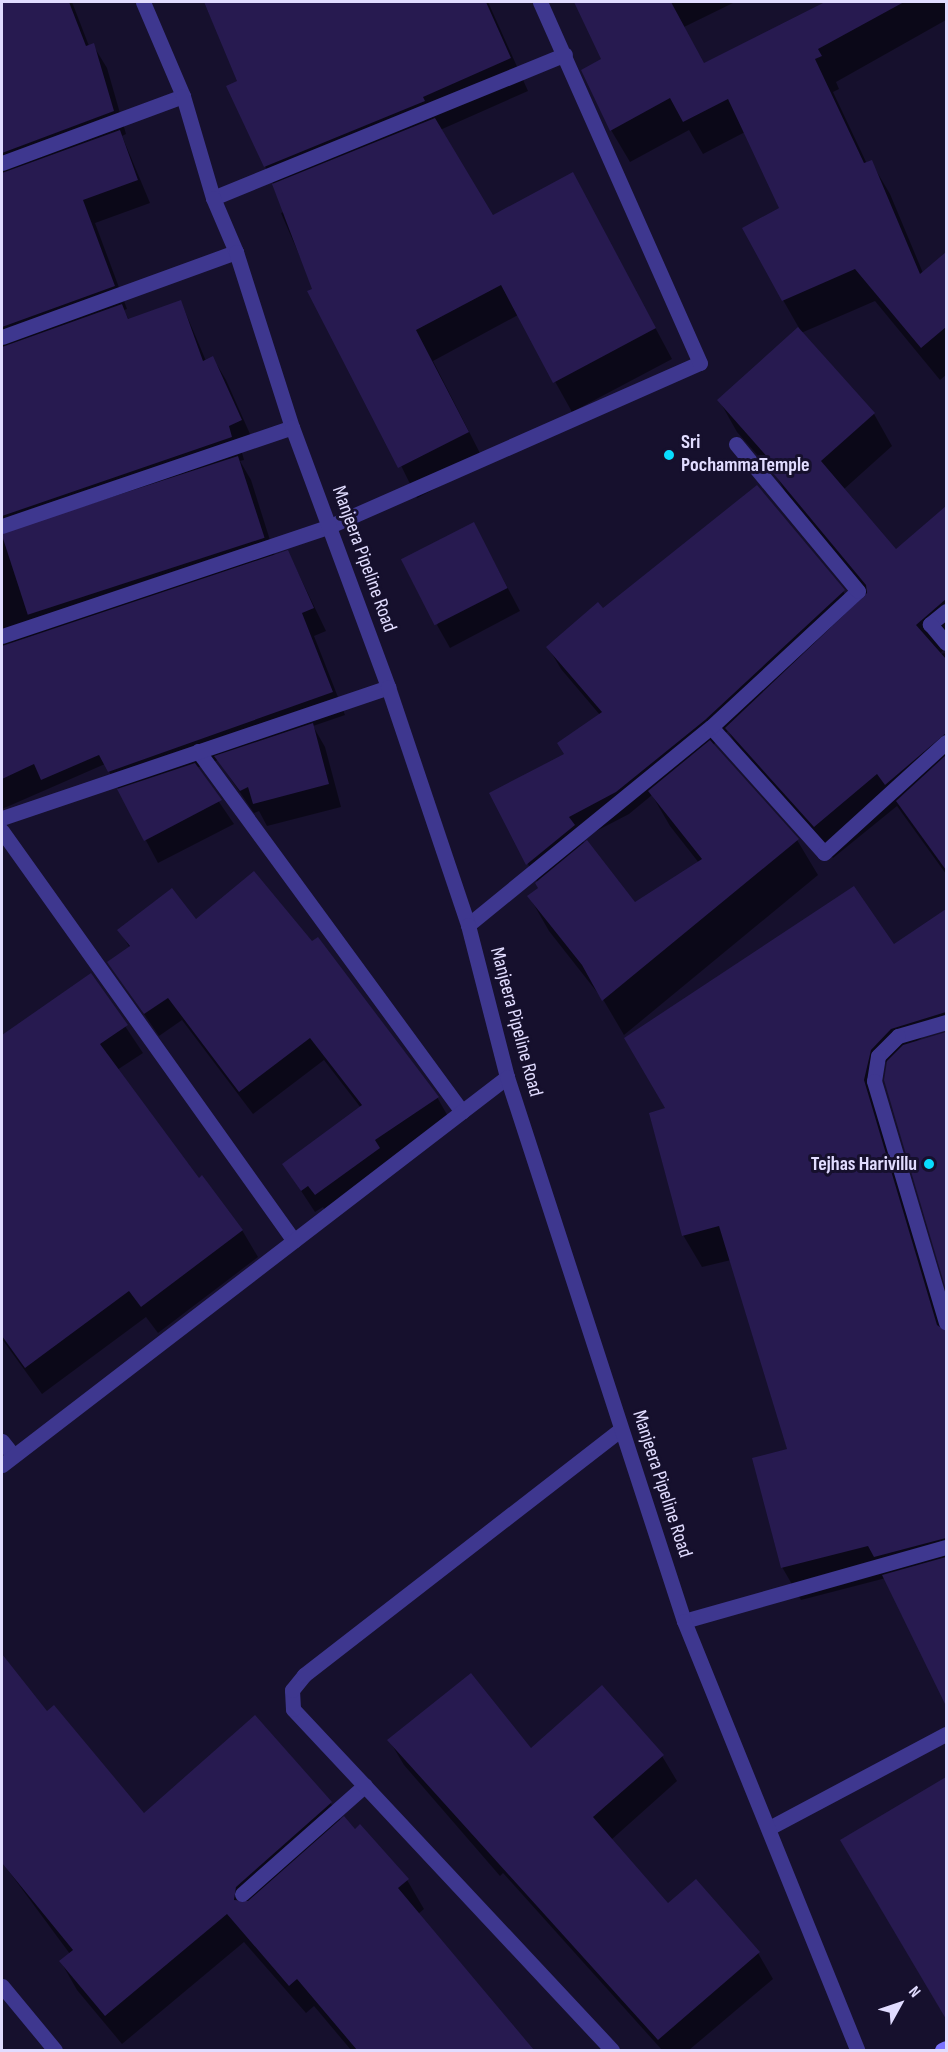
<!DOCTYPE html>
<style>
body{margin:0}
#map{position:relative;width:948px;height:2052px;overflow:hidden;background:#16102d;font-family:"Sofia Sans Condensed",sans-serif}
div>[style]{position:absolute}
[style*='--x']{left:calc(var(--x)*1px);top:calc(var(--y)*1px);width:calc(var(--w)*1px);rotate:calc(var(--a)*1deg)}
.shadow>*{inset:0;background:#0007}
.building>*{inset:0;background:#271a50;transform-origin:0 0}
.minor>*{height:15px;margin:-7.5px;padding:0 7.5px;transform-origin:7.5px;border-radius:7.5px;background:#3e378f}
.tertiary>*{height:15px;margin:-7.5px;padding:0 7.5px;transform-origin:7.5px;border-radius:7.5px;background:#3e378f}
.secondary>*{height:15px;margin:-7.5px;padding:0 7.5px;transform-origin:7.5px;border-radius:7.5px;background:#7c73ff}
.dots>*{width:16px;height:16px;translate:-50% -50%;box-sizing:border-box;border:3px solid #16102d;border-radius:50%}
span{translate:-50% -50%;white-space:nowrap;text-align:center;line-height:1.15;-webkit-text-stroke:6px #16102d;paint-order:stroke}
.poi-label{font-size:20px;color:#e1dcff;font-weight:700}
.left{translate:0 -50%;text-align:left}
.right{translate:-100% -50%;text-align:right}
.street-label{font-size:20px;color:#e1dcff}
.frame{position:absolute;inset:0;border:3px solid #e1dcff;pointer-events:none}
.north{position:absolute;left:870px;top:1974px;width:60px;height:60px;-webkit-text-stroke:4px #16102d;paint-order:stroke;rotate:50deg;font-size:16px;font-weight:700;line-height:24px;text-align:center;color:#e1dcff}
.north::after{content:'';display:block;margin:auto;width:21px;height:27px;background:#e1dcff;clip-path:polygon(50% 0,100% 100%,50% 72%,0 100%)}
</style>
<div id="map">
<div class="shadow">
<i style="clip-path:polygon(2px 2px,72px 2px,89px 46px,93px 45px,107px 68px,126px 134px,122px 136px,150px 203px,95px 223px,127px 309px,124px 310px,129px 320px,181px 302px,206px 361px,213px 358px,226px 380px,254px 443px,241px 449px,244px 460px,240px 461px,251px 480px,275px 556px,288px 552px,326px 631px,314px 636px,345px 715px,313px 726px,325px 747px,341px 807px,267px 826px,259px 811px,254px 813px,218px 760px,196px 768px,234px 824px,158px 863px,105px 764px,2px 809px)"></i>
<i style="clip-path:polygon(204px 2px,488px 2px,528px 91px,440px 130px,493px 217px,573px 174px,672px 359px,572px 412px,518px 315px,433px 361px,485px 463px,417px 498px,314px 289px,281px 213px,286px 211px,265px 166px,239px 81px)"></i>
<i style="clip-path:polygon(evenodd,576px 2px,735px 2px,684px 27px,704px 65px,828px 2px,946px 2px,946px 20px,836px 82px,839px 89px,833px 92px,867px 164px,871px 162px,890px 194px,923px 273px,946px 254px,946px 375px,940px 380px,875px 301px,801px 333px,874px 414px,892px 446px,843px 490px,896px 551px,946px 508px,946px 646px,940px 654px,946px 653px,946px 874px,897px 806px,833px 858px,745px 760px,728px 731px,712px 746px,797px 840px,818px 875px,624px 1035px,604px 1001px,549px 931px,529px 896px,540px 888px,538px 883px,491px 794px,565px 755px,600px 715px,561px 669px,548px 647px,603px 610px,843px 591px,854px 610px,867px 596px,793px 506px,777px 477px,737px 432px,719px 400px,799px 328px,783px 300px,781px 209px,745px 132px,703px 154px,689px 130px,630px 162px,611px 130px,603px 59px,576px 2px,652px 795px,670px 826px,699px 863px,635px 904px,581px 839px,629px 814px,652px 795px)"></i>
<i style="clip-path:polygon(486px 547px,520px 611px,450px 648px,437px 625px)"></i>
<i style="clip-path:polygon(946px 911px,946px 1021px,901px 1052px,946px 1038px,946px 1284px,886px 1080px,889px 1060px,871px 1072px,946px 1331px,946px 1390px,933px 1369px,889px 1393px,946px 1511px,946px 1702px,886px 1578px,801px 1600px,782px 1567px,789px 1450px,731px 1260px,702px 1267px,683px 1235px,667px 1109px)"></i>
<i style="clip-path:polygon(195px 921px,437px 1097px,450px 1120px,329px 1217px,323px 1207px,315px 1212px,284px 1165px,361px 1108px,324px 1060px,253px 1114px,182px 1020px,159px 1036px,109px 963px,130px 948px,119px 930px)"></i>
<i style="clip-path:polygon(91px 975px,143px 1053px,117px 1070px,199px 1180px,242px 1230px,258px 1257px,158px 1333px,146px 1317px,42px 1394px,2px 1339px,2px 1037px)"></i>
<i style="clip-path:polygon(2px 1657px,47px 1713px,144px 1815px,330px 1802px,341px 1821px,407px 1880px,424px 1909px,418px 1914px,533px 2050px,351px 2050px,314px 2006px,306px 2013px,244px 1942px,122px 2044px,77px 1990px,61px 1962px,70px 1954px,2px 1862px)"></i>
<i style="clip-path:polygon(389px 1740px,662px 1756px,677px 1781px,611px 1840px,668px 1905px,758px 1953px,773px 1979px,689px 2050px,662px 2050px,503px 1873px,500px 1876px,404px 1765px)"></i>
<i style="clip-path:polygon(944px 1781px,946px 1786px,946px 2017px,860px 1872px)"></i>
</div>
<div class="building">
<i style="clip-path:polygon(2px 2px,69px 2px,86px 46px,94px 43px,114px 111px,2px 153px)"></i>
<i style="clip-path:polygon(204px 2px,486px 2px,511px 58px,423px 97px,425px 101px,264px 167px,226px 86px,237px 81px)"></i>
<i style="clip-path:polygon(574px 2px,671px 2px,704px 63px,825px 2px,904px 2px,818px 49px,822px 56px,815px 59px,864px 163px,872px 160px,920px 274px,946px 252px,946px 327px,921px 348px,855px 269px,782px 301px,742px 228px,779px 208px,728px 99px,683px 122px,670px 98px,610px 131px,581px 70px,601px 59px)"></i>
<i style="clip-path:polygon(435px 118px,493px 215px,573px 172px,656px 328px,553px 383px,501px 285px,416px 330px,469px 432px,398px 468px,307px 291px,312px 289px,272px 184px)"></i>
<i style="clip-path:polygon(120px 130px,138px 180px,83px 200px,115px 286px,2px 327px,2px 173px)"></i>
<i style="clip-path:polygon(181px 300px,203px 361px,213px 356px,242px 420px,229px 426px,232px 437px,2px 516px,2px 347px,122px 304px,128px 319px)"></i>
<i style="clip-path:polygon(798px 327px,875px 413px,821px 461px,896px 549px,946px 506px,946px 599px,916px 625px,946px 659px,946px 733px,885px 785px,877px 774px,814px 827px,725px 728px,867px 593px,866px 585px,773px 473px,778px 469px,717px 400px)"></i>
<i style="left:238px;top:456px;width:86px;height:249px;rotate:72deg"></i>
<i style="clip-path:polygon(757px 485px,845px 590px,705px 720px,616px 792px,569px 817px,575px 825px,526px 865px,489px 793px,564px 754px,557px 743px,602px 712px,546px 647px,598px 602px,603px 608px)"></i>
<i style="left:474px;top:522px;width:74px;height:82px;rotate:63deg"></i>
<i style="clip-path:polygon(288px 550px,314px 608px,302px 613px,333px 692px,108px 772px,99px 755px,41px 780px,34px 764px,2px 779px,2px 646px)"></i>
<i style="clip-path:polygon(313px 723px,329px 784px,253px 804px,248px 787px,240px 791px,214px 756px)"></i>
<i style="clip-path:polygon(710px 740px,799px 839px,602px 1001px,582px 965px,527px 896px,538px 888px,535px 883px,587px 840px,635px 902px,702px 859px,648px 791px)"></i>
<i style="clip-path:polygon(946px 755px,946px 870px,896px 801px)"></i>
<i style="clip-path:polygon(195px 763px,222px 800px,144px 841px,117px 789px)"></i>
<i style="clip-path:polygon(254px 871px,312px 941px,318px 937px,439px 1097px,375px 1140px,380px 1148px,315px 1195px,308px 1186px,301px 1191px,282px 1164px,362px 1105px,310px 1038px,239px 1092px,168px 998px,144px 1014px,107px 962px,130px 946px,117px 930px,172px 888px,196px 919px)"></i>
<i style="clip-path:polygon(854px 886px,894px 944px,946px 909px,946px 1012px,891px 1029px,871px 1050px,864px 1080px,937px 1325px,946px 1331px,946px 1538px,874px 1557px,868px 1546px,781px 1568px,752px 1458px,787px 1449px,719px 1226px,682px 1236px,649px 1113px,665px 1108px,624px 1038px)"></i>
<i style="clip-path:polygon(91px 973px,128px 1025px,100px 1044px,199px 1178px,202px 1175px,243px 1230px,141px 1307px,129px 1291px,25px 1368px,2px 1336px,2px 1035px)"></i>
<i style="clip-path:polygon(946px 1032px,946px 1290px,884px 1080px,887px 1061px,903px 1045px)"></i>
<i style="clip-path:polygon(946px 1557px,946px 1706px,882px 1575px)"></i>
<i style="clip-path:polygon(2px 1654px,47px 1711px,54px 1705px,144px 1813px,255px 1715px,332px 1802px,236px 1887px,234px 1900px,248px 1901px,344px 1816px,355px 1829px,360px 1824px,409px 1879px,398px 1888px,534px 2050px,357px 2050px,297px 1979px,289px 1986px,227px 1914px,105px 2016px,59px 1961px,73px 1950px,2px 1863px)"></i>
<i style="clip-path:polygon(471px 1673px,531px 1748px,602px 1685px,664px 1755px,593px 1817px,668px 1903px,696px 1879px,760px 1952px,658px 2040px,387px 1740px)"></i>
<i style="clip-path:polygon(946px 1777px,946px 2019px,840px 1840px)"></i>
</div>
<div class="minor">
<i style="--x:2;--y:163;--w:193;--a:-20.3"></i>
<i style="--x:213;--y:198;--w:380;--a:-22.2"></i>
<i style="--x:2;--y:337;--w:249;--a:-20"></i>
<i style="--x:2;--y:526;--w:306;--a:-18.8"></i>
<i style="--x:946;--y:611;--w:21;--a:141"></i>
<i style="--x:930;--y:624;--w:25;--a:50"></i>
<i style="--x:2;--y:636;--w:346;--a:-18.5"></i>
<i style="--x:330;--y:526;--w:404;--a:-23.8"></i>
<i style="--x:700;--y:363;--w:395;--a:-113.9"></i>
<i style="--x:711;--y:727;--w:169;--a:48.1"></i>
<i style="--x:824;--y:853;--w:165;--a:-42.3"></i>
<i style="--x:198;--y:751;--w:447;--a:53.8"></i>
<i style="--x:2;--y:818;--w:408;--a:-18.7"></i>
<i style="--x:2;--y:831;--w:503;--a:54.54"></i>
<i style="--x:468;--y:925;--w:313;--a:-39.2"></i>
<i style="--x:711;--y:727;--w:200;--a:-42.8"></i>
<i style="--x:858;--y:591;--w:191;--a:-129.7"></i>
<i style="--x:946;--y:1022;--w:50;--a:163.7"></i>
<i style="--x:898;--y:1036;--w:28;--a:135"></i>
<i style="--x:878;--y:1056;--w:25;--a:99"></i>
<i style="--x:874;--y:1081;--w:252;--a:73.4"></i>
<i style="--x:2;--y:1441;--w:18;--a:52"></i>
<i style="--x:2;--y:1465;--w:637;--a:-37.54"></i>
<i style="--x:684;--y:1621;--w:272;--a:-15.8"></i>
<i style="--x:769;--y:1828;--w:200;--a:-28"></i>
<i style="--x:242;--y:1894;--w:164;--a:-41.5"></i>
<i style="--x:2;--y:1986;--w:83;--a:50.4"></i>
<i style="--x:612;--y:2050;--w:467;--a:-133.1"></i>
<i style="--x:293;--y:1709;--w:19;--a:-93"></i>
<i style="--x:292;--y:1690;--w:19;--a:-51"></i>
<i style="--x:304;--y:1675;--w:401;--a:-37.8"></i>
</div>
<div class="tertiary">
<i style="--x:143;--y:2;--w:102;--a:66.9"></i>
<i style="--x:183;--y:96;--w:106;--a:73.6"></i>
<i style="--x:213;--y:198;--w:59;--a:66.9"></i>
<i style="--x:236;--y:252;--w:184;--a:72.3"></i>
<i style="--x:292;--y:427;--w:277;--a:69.7"></i>
<i style="--x:388;--y:687;--w:251;--a:71.4"></i>
<i style="--x:468;--y:925;--w:157;--a:75.6"></i>
<i style="--x:507;--y:1077;--w:572;--a:71.98"></i>
<i style="--x:684;--y:1621;--w:463;--a:68"></i>
</div>
<div class="secondary">
<i style="--x:942;--y:2050;--w:4;--a:-27"></i>
</div>
<div class="dots">
<i style="left:669px;top:455px;background:#08ddff"></i>
<i style="left:929px;top:1164px;background:#08ddff"></i>
</div>
<div class="poi-label">
<span class="left" style="left:681px;top:454px">Sri<br>PochammaTemple</span>
<span class="right" style="left:917px;top:1164px">Tejhas Harivillu</span>
</div>
<div class="street-label">
<span style="left:364px;top:559px;rotate:70deg">Manjeera Pipeline Road</span>
<span style="left:516px;top:1022px;rotate:75deg">Manjeera Pipeline Road</span>
<span style="left:662px;top:1484px;rotate:72deg">Manjeera Pipeline Road</span>
</div>
<div class="frame"></div>
<div class="north">N</div>
</div>
